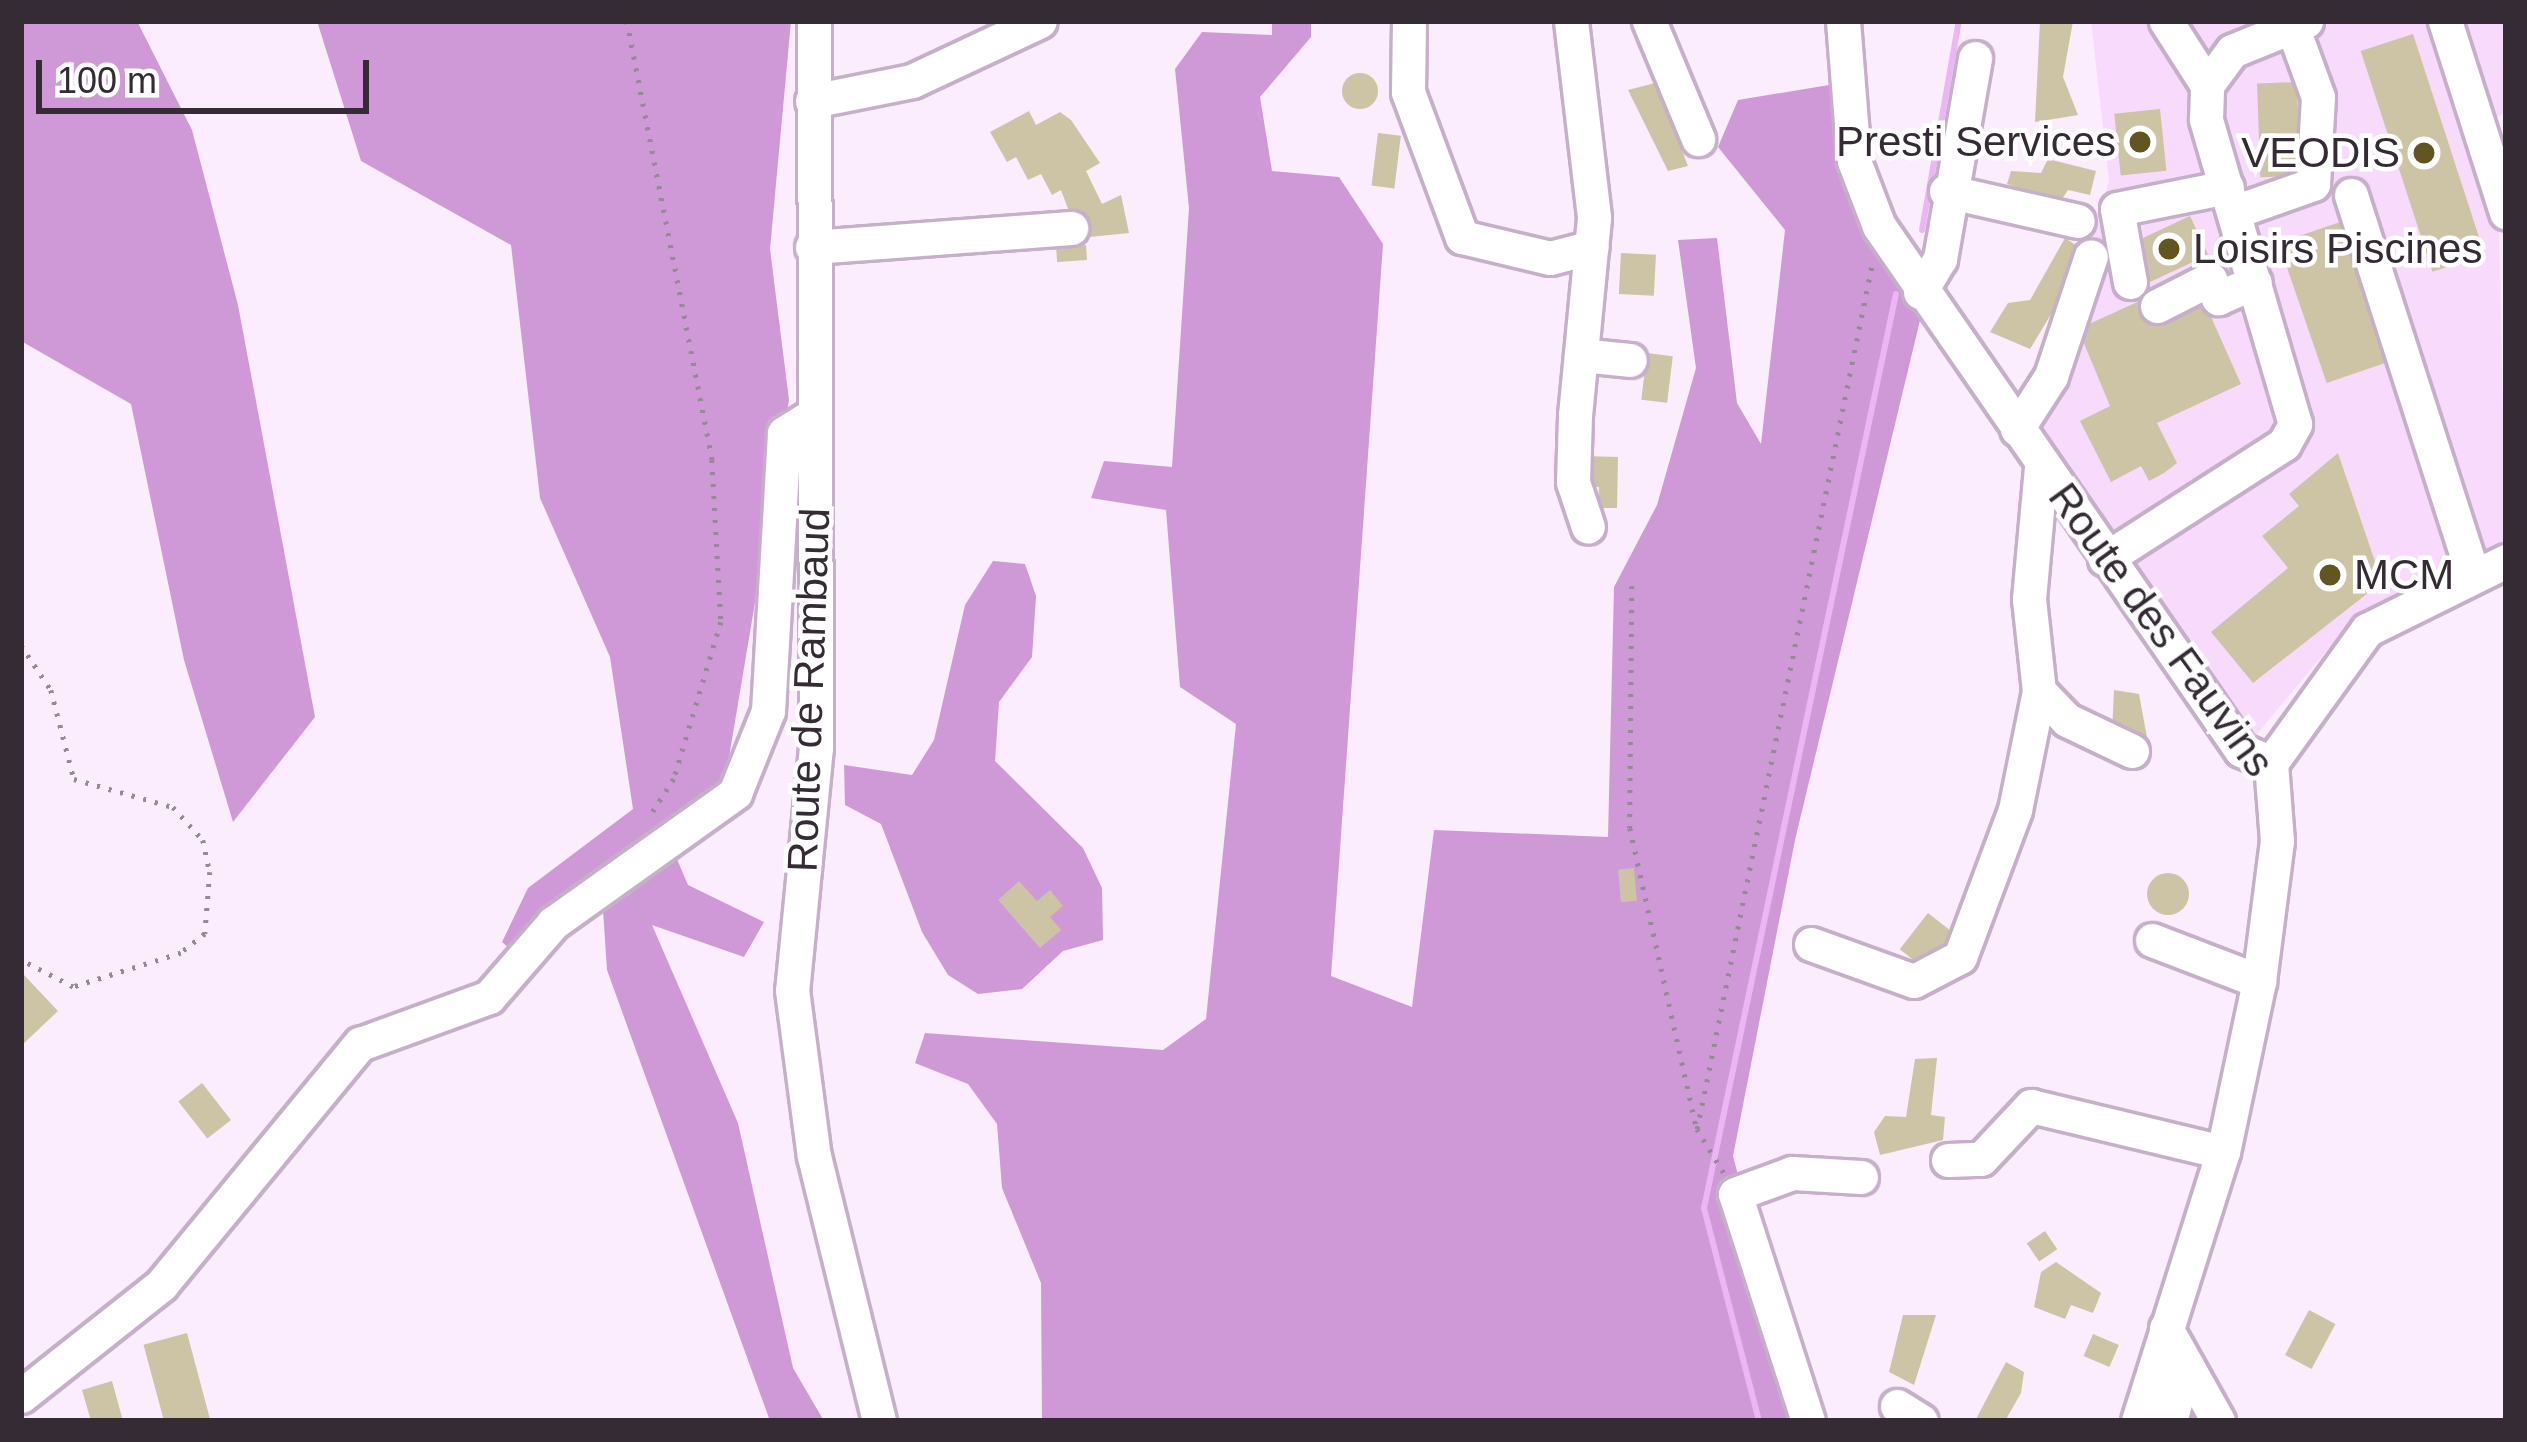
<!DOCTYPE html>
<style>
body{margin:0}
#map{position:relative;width:2527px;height:1442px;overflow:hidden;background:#fbedfd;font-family:Helvetica,sans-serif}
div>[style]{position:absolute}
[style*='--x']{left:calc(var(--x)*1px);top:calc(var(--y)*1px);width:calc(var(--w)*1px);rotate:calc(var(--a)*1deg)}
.built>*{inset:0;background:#f8dbfc}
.forest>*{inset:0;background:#ce99d6}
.stream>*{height:6px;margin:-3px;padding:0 3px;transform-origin:3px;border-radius:3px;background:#ecb6f5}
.building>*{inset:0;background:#ccc4a4;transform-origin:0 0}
.round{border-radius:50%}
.path>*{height:4.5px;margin-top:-2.25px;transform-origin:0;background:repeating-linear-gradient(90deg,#948995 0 3px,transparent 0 12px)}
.roads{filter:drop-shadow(3px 0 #c6afc9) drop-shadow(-3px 0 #c6afc9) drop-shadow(0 3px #c6afc9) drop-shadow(0 -3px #c6afc9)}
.minor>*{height:33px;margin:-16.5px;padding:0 16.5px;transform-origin:16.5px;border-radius:16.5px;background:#fff}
.dots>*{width:33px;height:33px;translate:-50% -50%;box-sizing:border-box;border:6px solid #fff;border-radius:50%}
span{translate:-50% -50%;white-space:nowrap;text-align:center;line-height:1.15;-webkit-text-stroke:9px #fff;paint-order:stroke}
.poi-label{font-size:42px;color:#342b35}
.right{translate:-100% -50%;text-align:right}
.left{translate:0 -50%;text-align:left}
.street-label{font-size:42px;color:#342b35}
.frame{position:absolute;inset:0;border:24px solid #342b35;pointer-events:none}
.scale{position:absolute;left:36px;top:60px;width:333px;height:54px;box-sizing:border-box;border:6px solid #342b35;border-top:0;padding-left:15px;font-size:36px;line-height:42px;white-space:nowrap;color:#342b35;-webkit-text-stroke:9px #fff;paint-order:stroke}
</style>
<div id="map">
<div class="built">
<i style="clip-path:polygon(2091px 21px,2506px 21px,2506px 113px,2497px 117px,2506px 566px,2384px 602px,2328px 649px,2236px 759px,2022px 461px,2109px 181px)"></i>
</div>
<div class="forest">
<i style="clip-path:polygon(21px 21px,137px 21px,192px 130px,238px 305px,315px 717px,233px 822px,184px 660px,131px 404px,21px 341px)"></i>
<i style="clip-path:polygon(317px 21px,791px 21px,770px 249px,789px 400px,726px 775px,665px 831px,688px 885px,764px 922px,744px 957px,652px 925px,738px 1123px,793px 1368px,824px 1421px,770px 1421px,607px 970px,603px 910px,514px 952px,502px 942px,528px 888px,633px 809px,610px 657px,540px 498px,511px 245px,361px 161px)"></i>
<i style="clip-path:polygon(1272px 21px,1311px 21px,1311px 37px,1260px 97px,1272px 171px,1339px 177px,1383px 244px,1331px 976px,1412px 1007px,1434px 830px,1608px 837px,1614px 587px,1657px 505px,1696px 368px,1678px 240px,1717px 238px,1737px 403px,1761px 444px,1785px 230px,1718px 147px,1738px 100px,1835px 84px,1838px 150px,1868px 241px,1921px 316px,1795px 840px,1733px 1156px,1769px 1293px,1823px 1421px,1042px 1421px,1041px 1283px,1002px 1188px,997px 1124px,968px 1084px,915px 1063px,925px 1033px,1163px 1050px,1206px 1019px,1236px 724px,1180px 687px,1166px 510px,1091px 498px,1104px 461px,1172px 467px,1189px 208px,1175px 69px,1202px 32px,1272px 35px)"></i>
<i style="clip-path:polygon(993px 561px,1025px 564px,1036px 596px,1032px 657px,999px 702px,995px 761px,1083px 848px,1102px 888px,1103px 940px,1063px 951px,1022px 989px,978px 994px,948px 975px,922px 932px,881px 824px,845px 805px,844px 765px,912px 775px,934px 740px,965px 605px)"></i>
</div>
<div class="stream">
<i style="--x:1922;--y:230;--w:212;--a:-80"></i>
<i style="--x:1759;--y:1421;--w:220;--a:-104.5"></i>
<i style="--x:1704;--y:1208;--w:934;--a:-78.14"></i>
</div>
<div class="building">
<i style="clip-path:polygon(2040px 21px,2073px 21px,2063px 77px,2078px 115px,2035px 122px)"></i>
<i style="left:2413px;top:34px;width:232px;height:55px;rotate:72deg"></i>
<i class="round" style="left:1342px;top:73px;width:36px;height:36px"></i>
<i style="left:2297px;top:82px;width:94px;height:40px;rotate:88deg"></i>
<i style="clip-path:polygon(1655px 83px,1688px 166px,1668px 171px,1628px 90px)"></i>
<i style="left:2160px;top:109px;width:62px;height:46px;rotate:84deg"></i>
<i style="clip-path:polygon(1029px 111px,1036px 125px,1060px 112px,1071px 120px,1100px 163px,1086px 171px,1102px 204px,1121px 195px,1129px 233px,1079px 238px,1061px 190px,1052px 195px,1041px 174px,1028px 180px,1016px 157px,1007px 162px,990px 132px)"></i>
<i style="left:1378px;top:133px;width:23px;height:53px;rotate:7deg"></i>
<i style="clip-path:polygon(2048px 159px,2096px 171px,2090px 195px,2068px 190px,2060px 202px,2007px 184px,2011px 171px,2041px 173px)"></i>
<i style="left:2190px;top:216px;width:43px;height:66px;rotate:65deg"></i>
<i style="left:2340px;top:222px;width:148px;height:65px;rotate:71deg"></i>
<i style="clip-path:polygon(2065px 238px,2088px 253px,2030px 349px,1990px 332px,2008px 303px,2030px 300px)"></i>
<i style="left:1086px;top:245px;width:15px;height:30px;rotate:86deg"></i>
<i style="left:1621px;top:253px;width:35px;height:41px;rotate:3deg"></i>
<i style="clip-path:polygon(2144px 299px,2203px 299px,2241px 384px,2157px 423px,2177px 463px,2164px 473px,2149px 481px,2141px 466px,2111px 482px,2080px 421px,2110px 406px,2078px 329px)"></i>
<i style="left:1647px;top:353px;width:26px;height:47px;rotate:7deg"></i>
<i style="clip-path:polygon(2338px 453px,2382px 582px,2253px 683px,2211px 632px,2288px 568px,2262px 536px,2299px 506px,2289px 494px)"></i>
<i style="clip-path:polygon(1583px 456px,1618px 457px,1617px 508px,1598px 508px,1599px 487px,1583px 487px)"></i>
<i style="clip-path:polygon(2114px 690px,2139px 694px,2148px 743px,2112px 733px)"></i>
<i style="left:1634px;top:868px;width:33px;height:16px;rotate:85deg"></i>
<i class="round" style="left:2147px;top:873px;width:42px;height:42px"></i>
<i style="clip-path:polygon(1019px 881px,1037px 901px,1050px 890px,1063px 906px,1050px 917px,1061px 930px,1040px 948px,998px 900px)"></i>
<i style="left:1928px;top:913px;width:36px;height:46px;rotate:38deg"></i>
<i style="clip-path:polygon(24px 975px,58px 1011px,21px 1046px,21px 977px)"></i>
<i style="clip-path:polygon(1937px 1058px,1931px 1115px,1945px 1117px,1943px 1140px,1880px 1155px,1874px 1132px,1885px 1116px,1906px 1117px,1915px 1059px)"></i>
<i style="left:202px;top:1083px;width:47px;height:30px;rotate:52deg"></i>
<i style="left:2045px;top:1231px;width:22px;height:22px;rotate:56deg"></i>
<i style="clip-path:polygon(2056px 1262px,2101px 1293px,2093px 1313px,2071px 1305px,2065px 1319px,2034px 1307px,2041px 1272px)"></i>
<i style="left:2309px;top:1310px;width:30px;height:51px;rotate:28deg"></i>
<i style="clip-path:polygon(1903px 1315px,1936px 1315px,1914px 1385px,1889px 1372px)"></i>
<i style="left:187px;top:1333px;width:91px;height:45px;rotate:75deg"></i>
<i style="left:2093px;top:1334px;width:28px;height:24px;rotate:23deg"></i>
<i style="clip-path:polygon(2006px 1362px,2024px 1372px,2021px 1393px,2005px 1421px,1975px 1421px)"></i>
<i style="clip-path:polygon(112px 1381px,123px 1421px,91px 1421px,82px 1390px)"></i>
</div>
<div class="path">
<i style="--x:627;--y:21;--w:447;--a:79"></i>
<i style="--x:712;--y:460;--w:162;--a:86.8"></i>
<i style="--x:721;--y:622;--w:164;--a:106.7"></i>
<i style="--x:674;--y:779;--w:48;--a:123"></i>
<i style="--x:1632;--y:586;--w:242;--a:90.5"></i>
<i style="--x:1630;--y:828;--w:308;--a:77.5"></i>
<i style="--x:1697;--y:1129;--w:52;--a:58.5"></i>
<i style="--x:21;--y:645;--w:54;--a:56.3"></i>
<i style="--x:51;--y:690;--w:92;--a:75.5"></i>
<i style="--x:74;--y:779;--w:103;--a:15.8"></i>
<i style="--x:173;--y:807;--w:45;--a:47.7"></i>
<i style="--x:203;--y:840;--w:33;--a:78"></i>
<i style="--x:210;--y:872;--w:62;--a:94.6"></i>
<i style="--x:205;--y:934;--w:31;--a:142"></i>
<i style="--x:181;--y:953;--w:113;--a:162.5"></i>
<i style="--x:73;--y:987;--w:59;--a:-152.6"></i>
<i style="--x:1697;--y:1129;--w:883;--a:-78.56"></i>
</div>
<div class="roads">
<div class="minor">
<i style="--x:814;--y:21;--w:726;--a:89.84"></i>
<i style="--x:816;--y:747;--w:244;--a:95.6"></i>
<i style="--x:792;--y:990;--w:167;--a:82.5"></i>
<i style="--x:814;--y:1156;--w:273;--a:76.2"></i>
<i style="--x:1409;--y:21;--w:71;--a:90.8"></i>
<i style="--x:1408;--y:92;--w:155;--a:69.6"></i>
<i style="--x:1462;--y:237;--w:90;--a:13.4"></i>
<i style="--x:1550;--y:258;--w:43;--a:-14.7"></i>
<i style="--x:1571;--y:21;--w:198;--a:83.3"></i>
<i style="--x:1594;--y:218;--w:198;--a:95.5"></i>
<i style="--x:1575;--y:415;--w:67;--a:91.7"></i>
<i style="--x:1573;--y:482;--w:47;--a:71.6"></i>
<i style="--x:1649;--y:21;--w:128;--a:67.4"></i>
<i style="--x:1843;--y:21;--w:140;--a:85.5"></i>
<i style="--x:1854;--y:161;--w:70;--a:69"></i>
<i style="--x:1879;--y:226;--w:637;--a:55.36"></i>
<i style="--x:2241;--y:750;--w:33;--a:23"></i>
<i style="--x:2166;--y:21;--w:76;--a:57.4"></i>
<i style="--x:2445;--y:21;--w:201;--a:72.3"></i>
<i style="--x:812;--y:101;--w:102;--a:-11.3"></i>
<i style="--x:912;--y:81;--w:141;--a:-25.1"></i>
<i style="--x:1946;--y:191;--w:135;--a:12.8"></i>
<i style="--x:2351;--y:195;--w:396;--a:72.2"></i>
<i style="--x:2234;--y:212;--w:84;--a:-19.5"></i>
<i style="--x:2313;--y:184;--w:87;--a:-86.7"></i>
<i style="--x:2318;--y:97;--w:76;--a:-110.1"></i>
<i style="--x:812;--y:247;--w:260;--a:-4.2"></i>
<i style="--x:2130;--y:282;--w:74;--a:-100.1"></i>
<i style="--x:2117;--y:209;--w:112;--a:-11.3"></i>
<i style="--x:1920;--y:292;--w:39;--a:-59"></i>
<i style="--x:1940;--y:259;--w:204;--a:-80.1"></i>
<i style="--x:2157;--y:306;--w:59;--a:-27"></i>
<i style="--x:2210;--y:279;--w:21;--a:67"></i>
<i style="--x:2218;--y:298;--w:40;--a:-23.4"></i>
<i style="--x:1581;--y:355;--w:49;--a:5.8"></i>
<i style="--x:2017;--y:429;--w:63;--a:-57.3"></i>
<i style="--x:2051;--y:376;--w:126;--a:-71.6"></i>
<i style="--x:2105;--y:559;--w:213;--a:-32.7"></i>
<i style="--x:2284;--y:444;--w:23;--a:-61"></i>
<i style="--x:2295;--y:424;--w:318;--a:-106.3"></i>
<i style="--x:2206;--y:119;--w:34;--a:-88"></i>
<i style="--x:2207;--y:85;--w:42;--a:-53.7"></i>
<i style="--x:2232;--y:51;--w:80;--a:-22.1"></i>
<i style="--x:2039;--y:691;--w:40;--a:46"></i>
<i style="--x:2067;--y:720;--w:72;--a:25.5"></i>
<i style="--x:2271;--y:763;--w:164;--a:-54.2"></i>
<i style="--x:2367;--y:630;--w:155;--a:-26.4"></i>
<i style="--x:2152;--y:940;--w:115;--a:21"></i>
<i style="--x:1811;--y:944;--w:109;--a:19.8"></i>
<i style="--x:1914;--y:981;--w:52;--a:-27.6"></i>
<i style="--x:1960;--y:957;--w:157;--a:-69.5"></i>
<i style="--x:2015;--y:810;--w:121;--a:-78.6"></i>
<i style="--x:2039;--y:691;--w:93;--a:-96.2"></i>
<i style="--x:2029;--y:599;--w:133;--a:-84.8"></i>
<i style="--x:1948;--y:1160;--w:33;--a:-2"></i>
<i style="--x:1981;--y:1159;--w:73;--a:-46.7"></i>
<i style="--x:2031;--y:1106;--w:197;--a:13.5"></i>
<i style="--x:2166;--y:1328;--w:107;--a:60.8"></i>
<i style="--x:21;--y:1396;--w:179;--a:-38.4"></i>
<i style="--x:161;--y:1285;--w:313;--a:-50.5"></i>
<i style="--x:360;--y:1044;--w:137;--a:-20"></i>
<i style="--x:489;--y:997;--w:98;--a:-49.1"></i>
<i style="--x:553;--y:923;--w:224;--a:-35.5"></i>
<i style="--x:735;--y:793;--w:88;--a:-68.1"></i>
<i style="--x:768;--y:711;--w:278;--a:-86.7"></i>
<i style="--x:784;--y:433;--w:36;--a:-32"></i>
<i style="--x:1897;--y:1406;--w:28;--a:32"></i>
<i style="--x:1808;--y:1421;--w:238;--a:-107.8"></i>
<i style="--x:1735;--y:1194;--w:61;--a:-20.2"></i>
<i style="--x:1792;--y:1173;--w:69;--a:3.3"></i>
<i style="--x:2138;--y:1421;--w:282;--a:-72.5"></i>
<i style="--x:2223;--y:1152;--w:175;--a:-78.1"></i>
<i style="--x:2259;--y:981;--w:141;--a:-82.7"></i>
<i style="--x:2277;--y:841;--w:78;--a:-94.4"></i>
<i style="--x:2170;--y:1421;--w:48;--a:-74.2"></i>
</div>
</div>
<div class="dots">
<i style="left:2140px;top:142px;background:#625522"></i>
<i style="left:2424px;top:153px;background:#625522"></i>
<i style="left:2169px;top:249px;background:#625522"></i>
<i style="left:2330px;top:575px;background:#625522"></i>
</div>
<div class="poi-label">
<span class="right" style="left:2116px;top:142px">Presti Services</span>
<span class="right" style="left:2400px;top:153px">VEODIS</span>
<span class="left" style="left:2193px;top:249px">Loisirs Piscines</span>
<span class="left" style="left:2354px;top:575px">MCM</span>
</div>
<div class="street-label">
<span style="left:2161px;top:630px;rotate:54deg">Route des Fauvins</span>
<span style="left:809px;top:690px;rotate:-88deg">Route de Rambaud</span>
</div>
<div class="frame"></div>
<div class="scale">100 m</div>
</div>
